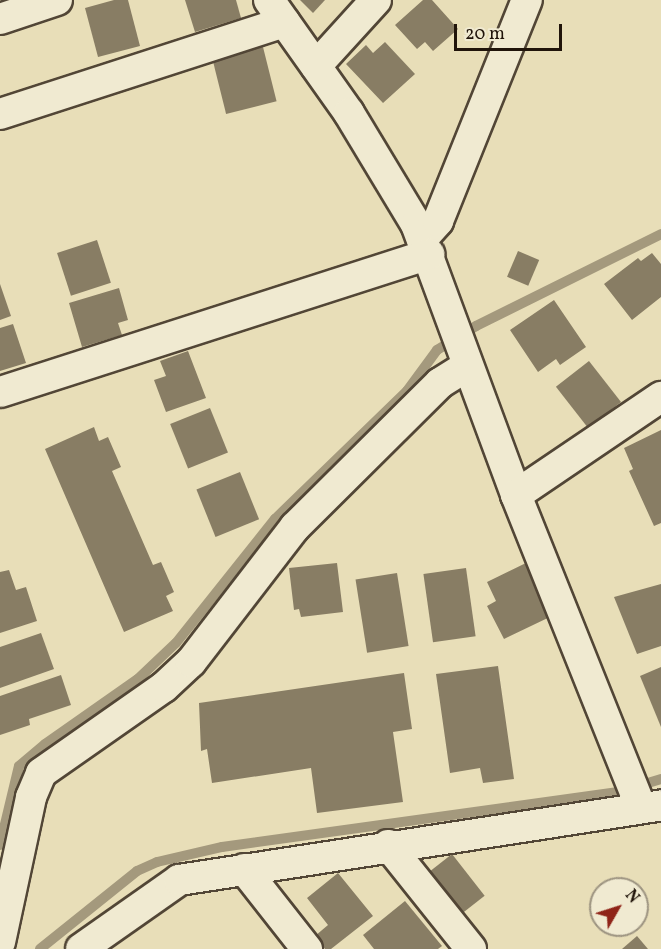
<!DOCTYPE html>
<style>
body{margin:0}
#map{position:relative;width:661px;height:949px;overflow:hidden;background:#e8deb8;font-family:Vollkorn,serif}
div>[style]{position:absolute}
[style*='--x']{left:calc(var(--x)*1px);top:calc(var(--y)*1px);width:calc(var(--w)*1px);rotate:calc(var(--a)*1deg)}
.stream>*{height:10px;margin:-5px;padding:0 5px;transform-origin:5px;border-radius:5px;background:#a4997d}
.building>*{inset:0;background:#887d64;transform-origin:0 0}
.roads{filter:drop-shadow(2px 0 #524636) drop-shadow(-2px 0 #524636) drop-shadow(0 2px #524636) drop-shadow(0 -2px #524636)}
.street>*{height:30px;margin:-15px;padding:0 15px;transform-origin:15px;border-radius:15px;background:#f0ead1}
span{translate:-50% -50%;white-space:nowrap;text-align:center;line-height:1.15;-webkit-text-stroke:5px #f0ead1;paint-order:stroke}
.north{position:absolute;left:589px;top:877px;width:60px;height:60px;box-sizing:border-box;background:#f0ead1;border:2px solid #9d9481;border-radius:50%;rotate:51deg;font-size:16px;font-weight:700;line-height:24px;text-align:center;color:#20140a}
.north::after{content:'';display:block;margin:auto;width:21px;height:27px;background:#8f2418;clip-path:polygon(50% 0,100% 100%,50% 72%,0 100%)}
.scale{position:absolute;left:454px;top:24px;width:108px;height:27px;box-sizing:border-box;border:3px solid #20140a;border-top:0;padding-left:8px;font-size:18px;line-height:21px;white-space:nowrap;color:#20140a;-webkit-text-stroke:4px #f0ead1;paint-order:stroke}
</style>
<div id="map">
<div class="stream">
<i style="--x:0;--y:845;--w:81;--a:-76.5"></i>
<i style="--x:19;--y:766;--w:34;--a:-40"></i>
<i style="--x:45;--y:744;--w:113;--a:-35"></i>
<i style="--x:138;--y:679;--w:52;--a:-43.5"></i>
<i style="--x:176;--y:643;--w:159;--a:-51.4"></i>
<i style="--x:275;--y:519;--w:184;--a:-44.1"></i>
<i style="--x:407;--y:391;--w:51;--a:-53.8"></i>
<i style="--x:437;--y:350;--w:46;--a:-31.6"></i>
<i style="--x:476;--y:326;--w:207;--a:-26.4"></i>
<i style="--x:40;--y:949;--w:124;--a:-38.8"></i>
<i style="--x:137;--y:871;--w:22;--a:-24"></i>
<i style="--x:157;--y:862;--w:67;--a:-13"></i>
<i style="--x:222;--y:847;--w:400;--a:-7.9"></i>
<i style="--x:618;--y:792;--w:45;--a:-16.8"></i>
</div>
<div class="building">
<i style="clip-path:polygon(114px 0,128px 0,140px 46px,98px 57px,85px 8px)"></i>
<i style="clip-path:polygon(185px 0,236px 0,241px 18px,195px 32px)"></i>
<i style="clip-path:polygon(300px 0,325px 0,313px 13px)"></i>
<i style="clip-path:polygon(423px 0,432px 0,458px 29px,433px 51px,425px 42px,417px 49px,395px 25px)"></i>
<i style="clip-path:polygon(385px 42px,415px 74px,383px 103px,346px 64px,366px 45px,373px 53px)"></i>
<i style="left:263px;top:47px;width:56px;height:52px;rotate:76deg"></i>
<i style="left:97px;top:240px;width:45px;height:42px;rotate:72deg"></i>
<i style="left:518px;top:251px;width:23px;height:28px;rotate:23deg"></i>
<i style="clip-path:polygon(652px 253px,661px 264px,661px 297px,632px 320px,604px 284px,638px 258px,641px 261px)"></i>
<i style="clip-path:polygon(0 284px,11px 316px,0 320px)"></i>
<i style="clip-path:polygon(119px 288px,128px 320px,118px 323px,122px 335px,82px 347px,69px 303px)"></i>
<i style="clip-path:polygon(554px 300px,586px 347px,560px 365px,556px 359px,538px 372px,510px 330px)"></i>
<i style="clip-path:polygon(13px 324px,26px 363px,0 371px,0 328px)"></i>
<i style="clip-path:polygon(188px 351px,206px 398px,166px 412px,154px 380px,166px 376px,160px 361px)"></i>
<i style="left:589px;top:361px;width:52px;height:42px;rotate:52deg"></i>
<i style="left:210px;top:408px;width:48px;height:43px;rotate:68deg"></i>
<i style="clip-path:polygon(94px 427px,99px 441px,108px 437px,121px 467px,112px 471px,153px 565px,161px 562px,174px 592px,166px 596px,173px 611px,124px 632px,45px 449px)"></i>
<i style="clip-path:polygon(661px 430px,661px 523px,654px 526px,629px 471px,633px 469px,624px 448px)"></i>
<i style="left:240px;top:472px;width:51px;height:47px;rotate:68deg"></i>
<i style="clip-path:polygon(528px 562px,554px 615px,504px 639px,487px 606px,496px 601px,487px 582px)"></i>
<i style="clip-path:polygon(337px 563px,343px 612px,301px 617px,299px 609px,294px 610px,289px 568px)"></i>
<i style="left:466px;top:568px;width:69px;height:43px;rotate:82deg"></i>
<i style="clip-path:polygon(9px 570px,16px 590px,26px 587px,37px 621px,0 633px,0 572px)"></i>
<i style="left:397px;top:573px;width:74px;height:42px;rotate:81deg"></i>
<i style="clip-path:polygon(661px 584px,661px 646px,637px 654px,614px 597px)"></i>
<i style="clip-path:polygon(41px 633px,54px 669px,0 688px,0 647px)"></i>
<i style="clip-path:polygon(498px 666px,514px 779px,483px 783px,480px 768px,450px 773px,436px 674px)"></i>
<i style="clip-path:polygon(661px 667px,661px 727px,640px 676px)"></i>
<i style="clip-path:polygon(404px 673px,412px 729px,393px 732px,403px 802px,317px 813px,311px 768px,212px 783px,207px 749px,201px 751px,199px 703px)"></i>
<i style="clip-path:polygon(61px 675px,71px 705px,29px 719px,30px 725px,0 735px,0 696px)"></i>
<i style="left:452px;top:854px;width:53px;height:36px;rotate:52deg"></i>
<i style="clip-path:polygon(338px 873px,373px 916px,331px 949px,325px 949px,315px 936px,328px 925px,307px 898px)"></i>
<i style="clip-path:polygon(405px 901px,442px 946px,438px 949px,374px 949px,363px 935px)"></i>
<i style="clip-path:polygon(637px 936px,648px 949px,622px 949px)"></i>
</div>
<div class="roads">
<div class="street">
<i style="--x:269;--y:0;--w:138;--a:54.7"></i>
<i style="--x:349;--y:113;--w:130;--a:58.9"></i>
<i style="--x:416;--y:224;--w:289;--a:69.7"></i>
<i style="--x:516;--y:495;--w:337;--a:68.2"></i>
<i style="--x:0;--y:19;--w:60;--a:-18.4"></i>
<i style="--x:316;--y:66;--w:89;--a:-47.7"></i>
<i style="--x:0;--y:114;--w:299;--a:-17.9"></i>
<i style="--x:422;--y:239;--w:24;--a:-48"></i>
<i style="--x:438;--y:221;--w:238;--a:-68.1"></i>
<i style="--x:0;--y:392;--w:451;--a:-17.8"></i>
<i style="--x:516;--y:495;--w:175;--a:-34.1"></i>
<i style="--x:388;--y:845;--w:133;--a:51.4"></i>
<i style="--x:244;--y:869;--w:102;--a:51.8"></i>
<i style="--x:0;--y:942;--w:148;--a:-77.9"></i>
<i style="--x:31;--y:797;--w:26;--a:-67"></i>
<i style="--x:41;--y:773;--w:150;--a:-35"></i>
<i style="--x:164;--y:687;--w:37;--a:-43"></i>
<i style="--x:191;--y:662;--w:170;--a:-52.4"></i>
<i style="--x:295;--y:527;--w:204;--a:-44.8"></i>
<i style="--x:440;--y:383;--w:32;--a:-32"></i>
<i style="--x:81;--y:949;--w:120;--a:-35.1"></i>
<i style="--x:179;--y:880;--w:488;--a:-8.8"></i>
</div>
</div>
<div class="north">N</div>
<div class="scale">20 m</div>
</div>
